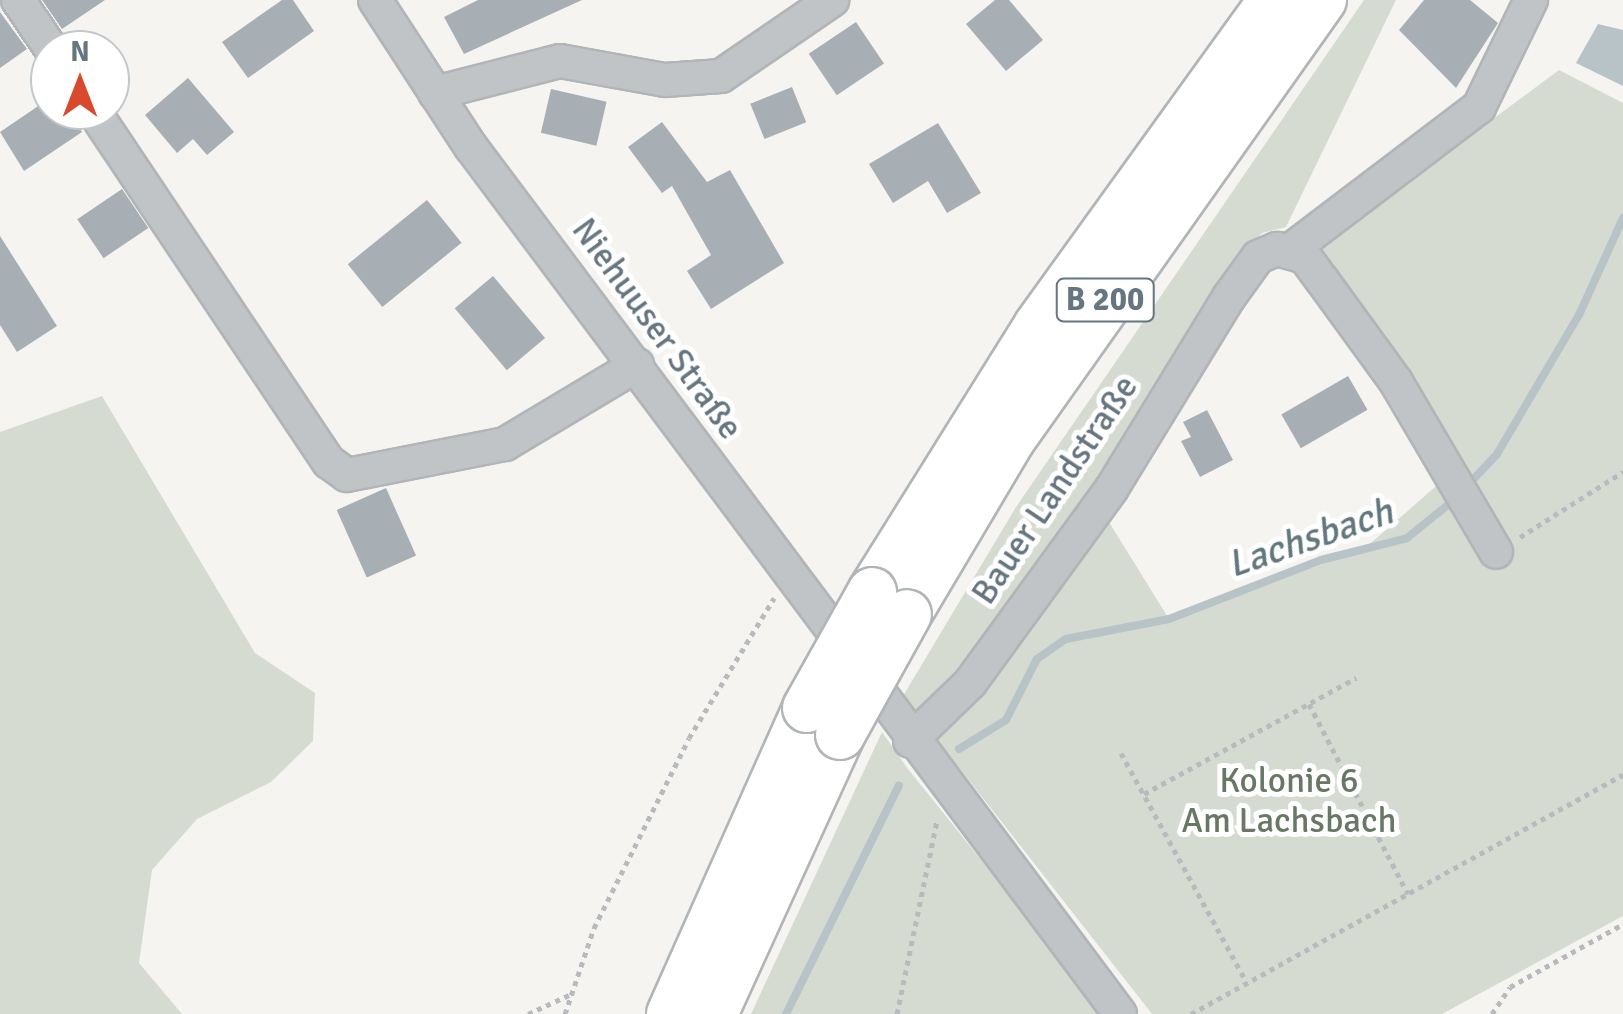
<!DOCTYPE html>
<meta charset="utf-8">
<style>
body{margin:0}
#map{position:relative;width:1623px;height:1014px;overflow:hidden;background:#f5f4f1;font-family:Signika,sans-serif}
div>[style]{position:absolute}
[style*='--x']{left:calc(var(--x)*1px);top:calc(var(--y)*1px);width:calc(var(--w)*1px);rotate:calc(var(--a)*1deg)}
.green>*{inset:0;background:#d6dbd2}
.water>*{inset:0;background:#b7c3c6}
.stream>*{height:8px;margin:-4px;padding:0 4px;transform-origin:4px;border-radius:4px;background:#b7c3c6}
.building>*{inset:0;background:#a7afb4;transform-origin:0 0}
.path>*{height:5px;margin-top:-2.5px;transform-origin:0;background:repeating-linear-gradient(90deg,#b8bbbd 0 5px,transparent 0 10px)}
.roads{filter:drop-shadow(2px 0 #b1b5b7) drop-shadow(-2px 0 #b1b5b7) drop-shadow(0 2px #b1b5b7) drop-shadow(0 -2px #b1b5b7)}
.minor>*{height:32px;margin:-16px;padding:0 16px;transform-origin:16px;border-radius:16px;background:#c0c4c7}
.highway>*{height:48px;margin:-24px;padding:0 24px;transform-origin:24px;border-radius:24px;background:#fff}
.bridges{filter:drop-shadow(2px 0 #b1b5b7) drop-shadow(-2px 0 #b1b5b7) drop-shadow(0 2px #b1b5b7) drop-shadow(0 -2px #b1b5b7)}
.highway-bridge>*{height:48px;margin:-24px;padding:0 24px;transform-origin:24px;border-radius:24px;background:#fff}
span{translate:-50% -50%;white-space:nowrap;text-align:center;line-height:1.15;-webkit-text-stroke:10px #fff;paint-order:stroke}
.shield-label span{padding:2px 8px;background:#fff;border:2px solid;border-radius:8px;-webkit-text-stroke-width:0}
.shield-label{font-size:32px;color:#657680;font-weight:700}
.street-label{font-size:35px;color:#657680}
.park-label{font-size:35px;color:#697864}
.water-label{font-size:38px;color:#61787e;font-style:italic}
.north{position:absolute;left:30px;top:30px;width:100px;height:100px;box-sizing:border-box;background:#fff;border:2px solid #c1c8cc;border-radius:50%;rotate:0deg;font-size:28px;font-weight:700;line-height:40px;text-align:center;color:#657680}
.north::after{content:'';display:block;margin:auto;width:35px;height:45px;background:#d8492d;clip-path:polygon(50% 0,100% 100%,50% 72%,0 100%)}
</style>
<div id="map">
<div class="green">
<i style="clip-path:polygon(1364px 0,1396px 0,1286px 227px,1262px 233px,1228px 268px,1091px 493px,1169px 619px,1364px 549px,1458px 467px,1405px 369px,1319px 248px,1559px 70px,1623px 103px,1623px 916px,1442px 1014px,1152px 1014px,903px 696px,1016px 507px)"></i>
<i style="clip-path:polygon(102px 396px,255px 653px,315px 693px,313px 741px,271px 782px,197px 819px,152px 870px,139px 963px,182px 1014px,0 1014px,0 432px)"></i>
<i style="clip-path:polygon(882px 732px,908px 769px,1105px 1014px,751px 1014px)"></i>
</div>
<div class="water">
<i style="clip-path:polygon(1598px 24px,1623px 30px,1623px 86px,1576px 63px)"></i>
</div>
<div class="stream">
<i style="--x:1467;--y:486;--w:44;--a:-46.8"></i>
<i style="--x:1497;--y:454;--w:161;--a:-59.5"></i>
<i style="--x:1579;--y:315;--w:107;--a:-65.6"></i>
<i style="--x:959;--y:749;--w:55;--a:-31.7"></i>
<i style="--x:1006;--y:720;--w:68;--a:-63.1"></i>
<i style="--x:1037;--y:659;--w:35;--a:-35"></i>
<i style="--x:1066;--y:639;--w:105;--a:-11"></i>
<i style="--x:1169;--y:619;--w:163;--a:-21.2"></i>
<i style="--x:1321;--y:560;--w:89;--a:-14.3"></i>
<i style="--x:1407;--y:538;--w:60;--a:-39"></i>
<i style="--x:786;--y:1014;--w:255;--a:-63.7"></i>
</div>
<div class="building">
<i style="clip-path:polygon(42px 0,105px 0,62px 29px)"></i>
<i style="clip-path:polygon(282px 0,293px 0,314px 31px,248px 78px,222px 42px)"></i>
<i style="clip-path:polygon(478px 0,582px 0,464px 54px,444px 17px)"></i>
<i style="clip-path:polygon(995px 0,1009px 0,1043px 40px,1006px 71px,966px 24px)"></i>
<i style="clip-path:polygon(1424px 0,1470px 0,1498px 23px,1456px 88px,1399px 30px)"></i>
<i style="clip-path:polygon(0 12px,27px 49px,0 68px)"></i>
<i style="left:856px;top:22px;width:50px;height:57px;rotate:56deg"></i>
<i style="clip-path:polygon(188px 78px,234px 132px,207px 155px,193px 139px,177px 153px,145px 115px)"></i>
<i style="left:792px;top:87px;width:38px;height:45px;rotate:68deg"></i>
<i style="left:551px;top:89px;width:57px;height:45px;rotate:13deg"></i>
<i style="clip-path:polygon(50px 98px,50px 110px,67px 110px,82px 132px,24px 171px,0 132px)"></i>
<i style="clip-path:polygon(662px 122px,707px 182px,730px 170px,784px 263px,711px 309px,687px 271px,711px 255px,672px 186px,662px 193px,628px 147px)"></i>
<i style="clip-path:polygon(938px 123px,981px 193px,947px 213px,928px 181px,893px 203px,869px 164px)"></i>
<i style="left:122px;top:189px;width:47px;height:54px;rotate:56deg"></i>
<i style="left:427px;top:200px;width:55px;height:102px;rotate:51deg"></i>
<i style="clip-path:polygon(0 236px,57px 326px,17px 352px,0 325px)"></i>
<i style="left:493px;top:276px;width:81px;height:50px;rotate:50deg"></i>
<i style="left:1348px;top:376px;width:39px;height:77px;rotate:60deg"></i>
<i style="clip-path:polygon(1207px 410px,1233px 460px,1200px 477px,1181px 441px,1191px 437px,1183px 422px)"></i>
<i style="left:386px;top:488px;width:74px;height:54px;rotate:66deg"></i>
</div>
<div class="path">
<i style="--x:1520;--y:537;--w:122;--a:-32.3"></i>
<i style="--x:1309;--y:704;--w:214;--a:62.5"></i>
<i style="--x:1121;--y:753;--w:260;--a:61.3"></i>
<i style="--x:1144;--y:794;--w:242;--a:-28.7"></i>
<i style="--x:528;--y:1014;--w:47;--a:-24.9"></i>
<i style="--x:565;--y:1014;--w:91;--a:-71.4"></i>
<i style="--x:594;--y:928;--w:212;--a:-63.4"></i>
<i style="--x:689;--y:738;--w:164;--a:-58.7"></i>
<i style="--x:897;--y:1014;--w:198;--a:-78.3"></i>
<i style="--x:1191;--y:1014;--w:494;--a:-29"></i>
<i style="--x:1492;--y:1014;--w:32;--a:-56"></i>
<i style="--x:1510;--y:987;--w:129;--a:-29.1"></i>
</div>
<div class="roads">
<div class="minor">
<i style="--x:18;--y:0;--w:60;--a:55.8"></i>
<i style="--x:375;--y:0;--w:176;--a:56.9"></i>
<i style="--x:471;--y:147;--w:1083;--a:53.18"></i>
<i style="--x:435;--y:93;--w:129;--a:-14.4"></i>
<i style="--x:560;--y:61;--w:107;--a:10.3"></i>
<i style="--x:665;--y:80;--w:56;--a:-4.1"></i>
<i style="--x:721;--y:76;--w:135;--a:-34.4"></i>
<i style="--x:93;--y:110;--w:424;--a:56.2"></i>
<i style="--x:329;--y:462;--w:22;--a:36"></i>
<i style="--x:347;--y:475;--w:161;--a:-11.1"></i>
<i style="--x:505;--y:444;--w:154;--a:-30.9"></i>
<i style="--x:1292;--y:249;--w:235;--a:-37.2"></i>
<i style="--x:1479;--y:107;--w:119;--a:-64.1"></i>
<i style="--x:910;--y:741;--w:83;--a:-44"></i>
<i style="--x:970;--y:683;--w:241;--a:-53.9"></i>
<i style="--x:1112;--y:488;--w:224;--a:-58.5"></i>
<i style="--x:1229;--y:297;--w:49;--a:-54.1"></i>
<i style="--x:1258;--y:257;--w:21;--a:-23"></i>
<i style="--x:1277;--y:249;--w:29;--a:16"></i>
<i style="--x:1305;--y:257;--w:29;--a:54"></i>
<i style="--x:1322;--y:280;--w:126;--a:54"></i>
<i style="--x:1396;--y:382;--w:197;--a:59.5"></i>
</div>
<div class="highway">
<i style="--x:872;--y:592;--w:314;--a:-58"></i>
<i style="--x:1038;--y:326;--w:402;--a:-54.2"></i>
<i style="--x:907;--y:614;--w:204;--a:-59.3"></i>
<i style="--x:1011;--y:439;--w:538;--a:-54.69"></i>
<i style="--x:671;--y:1014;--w:335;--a:-66"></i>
<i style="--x:713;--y:1014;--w:307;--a:-65.5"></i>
</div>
</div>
<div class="bridges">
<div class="highway-bridge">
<i style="--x:807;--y:708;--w:133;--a:-60.7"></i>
<i style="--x:840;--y:735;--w:138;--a:-61"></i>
</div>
</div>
<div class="shield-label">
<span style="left:1105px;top:300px">B 200</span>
</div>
<div class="street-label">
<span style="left:657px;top:329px;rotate:54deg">Niehuuser Straße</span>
<span style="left:1055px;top:490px;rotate:-56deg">Bauer Landstraße</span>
</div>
<div class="park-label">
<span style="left:1289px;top:801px">Kolonie 6<br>Am Lachsbach</span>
</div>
<div class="water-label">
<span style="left:1310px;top:538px;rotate:-19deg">Lachsbach</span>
</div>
<div class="north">N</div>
</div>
